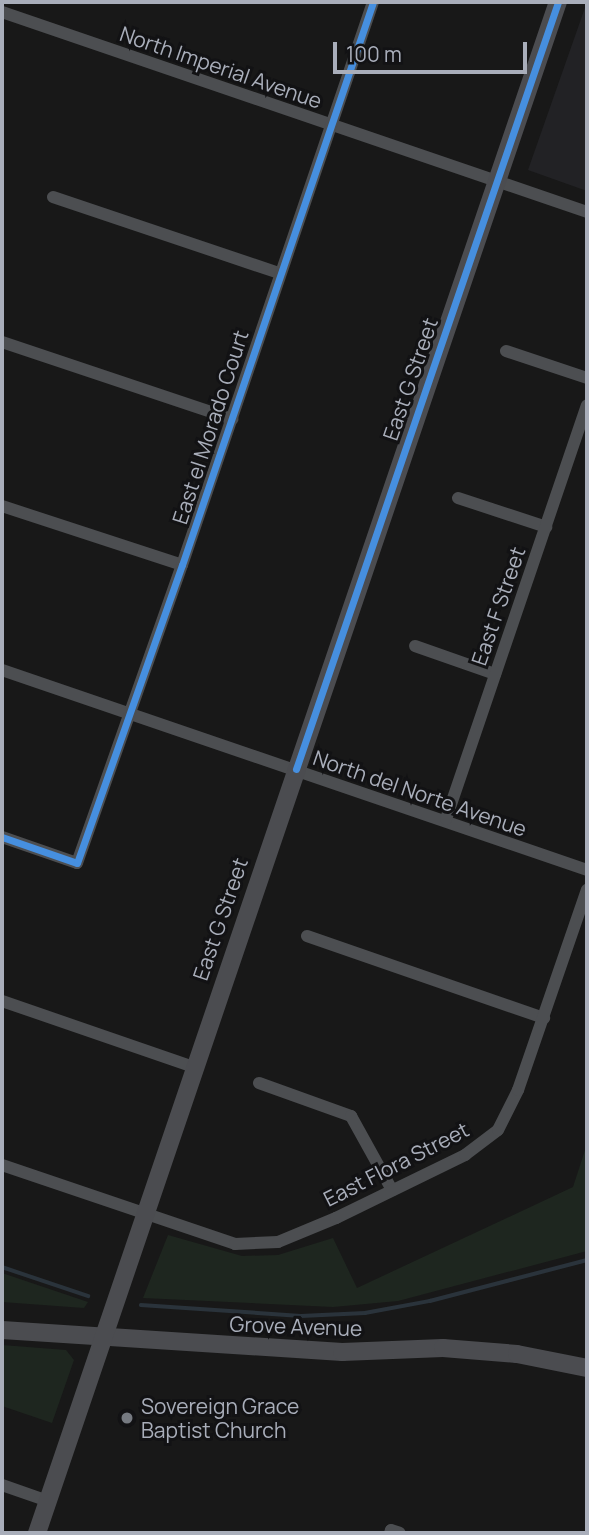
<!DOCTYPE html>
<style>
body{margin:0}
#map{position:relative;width:589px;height:1535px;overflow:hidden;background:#181818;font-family:Manrope,sans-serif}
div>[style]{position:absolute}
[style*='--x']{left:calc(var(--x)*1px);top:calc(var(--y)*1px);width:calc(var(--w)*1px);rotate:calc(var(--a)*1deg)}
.built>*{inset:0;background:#222225}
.green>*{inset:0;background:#1e261f}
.stream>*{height:3.5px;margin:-1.75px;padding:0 1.75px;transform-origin:1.75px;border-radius:1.75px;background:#2a333b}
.street>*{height:12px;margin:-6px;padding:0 6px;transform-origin:6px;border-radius:6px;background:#4c4e51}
.secondary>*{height:18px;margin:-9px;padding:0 9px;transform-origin:9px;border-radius:9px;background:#4b4c50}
.cycleway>*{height:7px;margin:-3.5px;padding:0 3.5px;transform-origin:3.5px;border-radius:3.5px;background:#468fdf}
.dots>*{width:19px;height:19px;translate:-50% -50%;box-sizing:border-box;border:4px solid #121214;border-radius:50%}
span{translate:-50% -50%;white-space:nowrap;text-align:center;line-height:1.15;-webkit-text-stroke:6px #121214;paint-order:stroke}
.street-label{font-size:21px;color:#a9aeba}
.poi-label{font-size:21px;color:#a9aeba}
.left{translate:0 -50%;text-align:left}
.frame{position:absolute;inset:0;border:4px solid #a9aeba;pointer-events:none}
.scale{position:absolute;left:333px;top:42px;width:194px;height:32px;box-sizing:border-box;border:4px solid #a9aeba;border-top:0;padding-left:9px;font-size:21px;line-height:24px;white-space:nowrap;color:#a9aeba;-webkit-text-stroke:5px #121214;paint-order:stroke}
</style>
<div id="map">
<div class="built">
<i style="clip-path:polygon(587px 2px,587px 191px,528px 170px)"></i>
</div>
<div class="green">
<i style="clip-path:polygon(587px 1144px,587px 1251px,398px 1301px,333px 1307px,143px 1298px,168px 1235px,242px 1256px,278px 1255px,333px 1238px,357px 1288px,573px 1187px)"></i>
<i style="clip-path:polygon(2px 1273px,88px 1302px,84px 1308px,2px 1302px)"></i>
<i style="clip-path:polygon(2px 1345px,66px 1350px,74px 1360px,52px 1423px,2px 1406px)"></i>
</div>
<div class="stream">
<i style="--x:2;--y:1267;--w:91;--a:18.6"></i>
<i style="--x:141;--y:1305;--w:160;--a:3.9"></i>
<i style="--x:301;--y:1316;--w:64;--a:-2.7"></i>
<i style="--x:365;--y:1313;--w:66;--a:-10.5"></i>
<i style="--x:430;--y:1301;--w:162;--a:-14.6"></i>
</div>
<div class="street">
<i style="--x:2;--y:12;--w:618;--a:18.87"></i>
<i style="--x:53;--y:197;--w:238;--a:18.6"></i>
<i style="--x:2;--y:342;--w:243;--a:18.5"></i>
<i style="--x:506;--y:351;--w:85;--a:18.4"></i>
<i style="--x:458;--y:498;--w:93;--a:18.2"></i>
<i style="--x:2;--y:506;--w:189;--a:18.1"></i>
<i style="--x:415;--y:646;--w:85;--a:19.3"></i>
<i style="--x:2;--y:670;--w:618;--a:18.87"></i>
<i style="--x:446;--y:819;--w:437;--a:-71.2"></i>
<i style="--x:2;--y:837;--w:79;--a:19.1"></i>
<i style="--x:77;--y:863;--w:316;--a:-70.6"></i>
<i style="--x:182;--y:565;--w:595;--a:-71.26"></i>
<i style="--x:307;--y:936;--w:251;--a:19.1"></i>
<i style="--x:2;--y:1001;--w:203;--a:19"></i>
<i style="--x:259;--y:1083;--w:98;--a:19.7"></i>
<i style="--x:351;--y:1116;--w:85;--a:61"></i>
<i style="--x:2;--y:1165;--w:246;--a:18.7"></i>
<i style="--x:235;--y:1244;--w:43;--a:-2.7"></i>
<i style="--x:278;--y:1242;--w:63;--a:-22.5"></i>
<i style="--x:336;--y:1218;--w:144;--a:-26"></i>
<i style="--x:465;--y:1155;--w:41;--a:-37.1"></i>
<i style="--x:498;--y:1130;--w:45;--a:-63.4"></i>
<i style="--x:518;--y:1090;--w:212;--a:-71"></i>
<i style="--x:2;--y:1485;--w:49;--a:19.2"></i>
<i style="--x:390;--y:1533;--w:3;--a:-72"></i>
<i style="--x:391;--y:1530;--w:9;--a:18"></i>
</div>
<div class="secondary">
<i style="--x:2;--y:1330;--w:341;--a:3.7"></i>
<i style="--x:342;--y:1352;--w:101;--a:-2.3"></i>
<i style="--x:443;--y:1348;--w:74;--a:4.6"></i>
<i style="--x:517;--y:1354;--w:71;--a:11.3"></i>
<i style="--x:37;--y:1533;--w:1617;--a:-71.21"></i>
</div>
<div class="cycleway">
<i style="--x:296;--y:769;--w:811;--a:-71.14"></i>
<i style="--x:2;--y:837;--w:79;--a:19.1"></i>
<i style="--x:77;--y:863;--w:316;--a:-70.6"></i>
<i style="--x:182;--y:565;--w:595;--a:-71.26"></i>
</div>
<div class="dots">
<i style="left:127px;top:1418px;background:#767a81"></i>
</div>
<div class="street-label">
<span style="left:221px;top:67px;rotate:19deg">North Imperial Avenue</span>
<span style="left:410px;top:379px;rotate:-71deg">East G Street</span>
<span style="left:210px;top:427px;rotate:-72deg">East el Morado Court</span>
<span style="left:498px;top:606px;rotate:-71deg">East F Street</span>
<span style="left:420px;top:793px;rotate:19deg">North del Norte Avenue</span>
<span style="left:220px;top:919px;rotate:-71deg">East G Street</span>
<span style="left:396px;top:1164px;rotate:-27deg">East Flora Street</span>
<span style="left:296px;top:1326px;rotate:2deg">Grove Avenue</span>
</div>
<div class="poi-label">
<span class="left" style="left:141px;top:1418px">Sovereign Grace<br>Baptist Church</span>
</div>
<div class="frame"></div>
<div class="scale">100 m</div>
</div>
